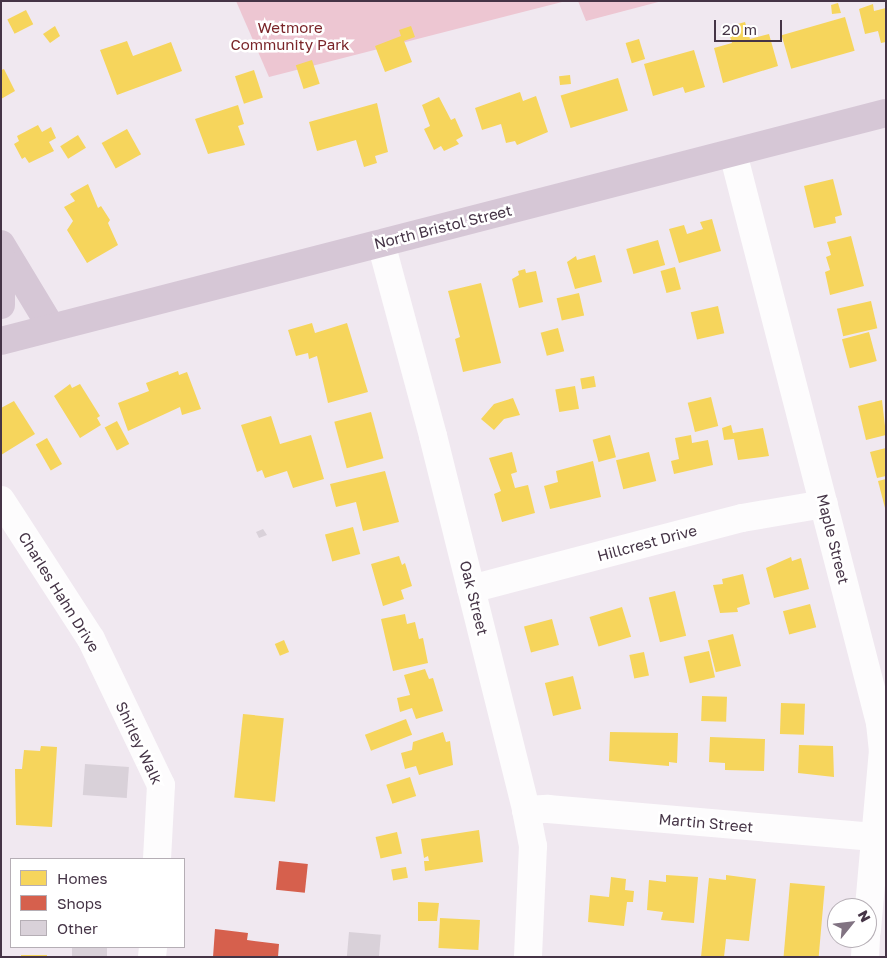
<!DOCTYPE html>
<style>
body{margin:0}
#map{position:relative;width:887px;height:958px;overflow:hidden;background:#f0e8f0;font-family:"Golos Text",sans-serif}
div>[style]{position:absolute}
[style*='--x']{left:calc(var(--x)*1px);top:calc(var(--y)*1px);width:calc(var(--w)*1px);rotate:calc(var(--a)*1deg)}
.green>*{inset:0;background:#edc6d2}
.homes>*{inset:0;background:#f6d55c;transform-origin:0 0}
.shops>*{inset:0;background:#d6604d;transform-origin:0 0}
.building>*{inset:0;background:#d9d1d9;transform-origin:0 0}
.minor>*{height:28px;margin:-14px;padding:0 14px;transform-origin:14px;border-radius:14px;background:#fdfcfd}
.major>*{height:28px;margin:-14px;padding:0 14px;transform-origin:14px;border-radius:14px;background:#d6c7d6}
span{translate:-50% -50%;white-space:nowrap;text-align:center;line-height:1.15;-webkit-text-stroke:5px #fff;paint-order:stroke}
.park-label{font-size:15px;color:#7a2529}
.street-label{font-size:15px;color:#453446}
.frame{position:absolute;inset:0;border:2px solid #453446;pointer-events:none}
.legend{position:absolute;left:10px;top:858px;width:175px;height:90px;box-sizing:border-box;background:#fff;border:1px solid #b5aeb5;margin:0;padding:6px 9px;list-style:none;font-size:15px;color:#453446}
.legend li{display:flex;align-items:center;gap:10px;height:25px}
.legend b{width:25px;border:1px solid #b5aeb5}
.north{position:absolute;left:827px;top:898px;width:50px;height:50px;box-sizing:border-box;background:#fff;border:1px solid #b5aeb5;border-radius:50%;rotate:61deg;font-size:14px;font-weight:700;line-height:20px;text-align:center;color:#453446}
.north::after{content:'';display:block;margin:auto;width:18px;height:22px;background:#817382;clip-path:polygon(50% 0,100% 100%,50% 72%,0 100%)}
.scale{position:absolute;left:714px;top:20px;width:68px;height:22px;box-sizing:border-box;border:2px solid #453446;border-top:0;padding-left:6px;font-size:15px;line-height:18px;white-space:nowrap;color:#453446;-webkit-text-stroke:4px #fff;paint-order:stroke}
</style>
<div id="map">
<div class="green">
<i style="clip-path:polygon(236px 1px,566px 1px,269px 77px)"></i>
<i style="clip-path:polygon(578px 1px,662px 1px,586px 21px)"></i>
</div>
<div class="homes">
<i style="clip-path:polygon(838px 3px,841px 13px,832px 14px,831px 5px)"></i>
<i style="clip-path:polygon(873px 4px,874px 11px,886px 8px,886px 42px,881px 43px,878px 31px,865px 34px,859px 9px)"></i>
<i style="left:26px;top:10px;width:16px;height:21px;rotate:63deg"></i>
<i style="left:845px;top:17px;width:35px;height:66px;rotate:74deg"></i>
<i style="clip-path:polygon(745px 22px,750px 39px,769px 34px,778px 66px,723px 83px,714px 48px,732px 43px,727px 27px)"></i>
<i style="clip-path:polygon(55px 26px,60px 36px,50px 43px,43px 34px)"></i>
<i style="clip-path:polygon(411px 26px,415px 37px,404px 41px,412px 62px,385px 72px,375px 46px,401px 36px,399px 30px)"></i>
<i style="left:639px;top:39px;width:21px;height:14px;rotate:73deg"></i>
<i style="clip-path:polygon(127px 41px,133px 56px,171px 42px,182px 71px,117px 95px,100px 50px)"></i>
<i style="clip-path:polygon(694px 50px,705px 87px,685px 93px,683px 87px,653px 96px,644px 64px)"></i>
<i style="left:312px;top:60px;width:25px;height:17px;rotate:72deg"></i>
<i style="clip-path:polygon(4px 69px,15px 91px,1px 99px,1px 70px)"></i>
<i style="left:254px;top:70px;width:29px;height:20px;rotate:72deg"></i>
<i style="left:570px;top:75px;width:9px;height:11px;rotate:84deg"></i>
<i style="left:618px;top:78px;width:34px;height:60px;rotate:73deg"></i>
<i style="clip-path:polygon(520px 92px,523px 101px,536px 96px,548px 132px,517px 145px,515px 141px,506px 143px,501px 124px,482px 130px,475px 108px)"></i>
<i style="clip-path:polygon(439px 97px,451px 120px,455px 118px,463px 136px,456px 140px,459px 144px,444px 151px,441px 146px,434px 150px,424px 129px,430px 126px,422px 105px)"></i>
<i style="clip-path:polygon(377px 103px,388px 152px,375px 156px,377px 163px,364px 167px,356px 140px,317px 151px,309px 122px)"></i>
<i style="clip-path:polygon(238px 105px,244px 124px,238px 126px,245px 145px,208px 154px,195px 119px)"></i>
<i style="clip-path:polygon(38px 125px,42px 132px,51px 127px,56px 138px,49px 142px,54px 151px,29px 163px,25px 157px,22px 159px,14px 144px,19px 141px,17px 136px)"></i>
<i style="left:127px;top:129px;width:29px;height:29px;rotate:61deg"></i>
<i style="left:78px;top:135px;width:15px;height:21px;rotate:58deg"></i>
<i style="clip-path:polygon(833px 179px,842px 215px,835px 217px,836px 223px,814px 228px,804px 186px)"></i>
<i style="clip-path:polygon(88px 184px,98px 208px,101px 206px,110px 220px,108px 223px,118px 245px,87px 263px,67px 230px,73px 221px,64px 207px,75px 201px,70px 194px)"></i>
<i style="clip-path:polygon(712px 219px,721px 251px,679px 263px,669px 229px,684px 225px,687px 234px,703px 229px,700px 222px)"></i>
<i style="clip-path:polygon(851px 236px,864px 286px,830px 295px,825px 272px,830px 270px,826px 257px,831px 255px,827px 242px)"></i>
<i style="left:658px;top:240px;width:26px;height:33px;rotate:74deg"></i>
<i style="clip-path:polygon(595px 255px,602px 282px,575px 289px,567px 262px,576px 256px,577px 260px)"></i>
<i style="left:675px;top:267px;width:23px;height:15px;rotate:75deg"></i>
<i style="clip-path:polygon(525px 269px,526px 273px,536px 271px,543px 302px,519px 308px,512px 279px,519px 275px,518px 271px)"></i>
<i style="clip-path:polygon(481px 283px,501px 363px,463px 372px,455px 339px,460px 337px,448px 291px)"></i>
<i style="left:579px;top:293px;width:23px;height:23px;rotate:77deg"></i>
<i style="left:871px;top:301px;width:28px;height:35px;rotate:77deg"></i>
<i style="left:718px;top:306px;width:28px;height:28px;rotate:77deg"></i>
<i style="clip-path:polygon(312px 323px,315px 333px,347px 323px,368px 392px,328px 403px,317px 356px,309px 359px,308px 353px,296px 356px,288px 330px)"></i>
<i style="left:558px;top:328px;width:24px;height:18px;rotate:75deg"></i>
<i style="left:869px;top:332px;width:30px;height:28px;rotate:75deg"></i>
<i style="clip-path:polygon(178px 371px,179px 375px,187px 372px,201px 409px,182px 415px,180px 407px,128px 431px,118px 403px,149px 391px,146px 383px)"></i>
<i style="left:594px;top:376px;width:11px;height:14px;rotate:80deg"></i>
<i style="clip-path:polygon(70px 384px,72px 388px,80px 384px,100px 416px,97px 418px,101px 425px,80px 438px,54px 396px)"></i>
<i style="left:575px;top:386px;width:23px;height:20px;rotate:80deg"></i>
<i style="left:711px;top:397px;width:30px;height:24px;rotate:76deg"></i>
<i style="clip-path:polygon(513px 398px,520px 415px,504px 419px,494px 430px,481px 419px,494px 404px)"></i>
<i style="clip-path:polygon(882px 400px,886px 435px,866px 440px,858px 406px)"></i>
<i style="clip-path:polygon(14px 401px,35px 434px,1px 455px,1px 408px)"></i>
<i style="left:371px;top:412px;width:48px;height:38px;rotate:75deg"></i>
<i style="clip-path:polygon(271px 416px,280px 444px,311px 435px,324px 479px,293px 488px,287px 471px,265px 478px,262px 470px,257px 472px,241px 425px)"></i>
<i style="left:117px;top:421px;width:26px;height:14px;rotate:62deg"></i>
<i style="clip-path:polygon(731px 425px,733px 433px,763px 428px,769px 456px,738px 460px,734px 439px,724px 440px,722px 428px)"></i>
<i style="left:610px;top:435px;width:23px;height:18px;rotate:75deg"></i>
<i style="clip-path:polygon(691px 435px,692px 443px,708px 440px,713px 465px,674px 474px,671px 461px,679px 459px,675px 438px)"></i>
<i style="left:47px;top:438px;width:30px;height:13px;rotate:60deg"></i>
<i style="clip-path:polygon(886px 448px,886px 476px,877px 478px,870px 452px)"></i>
<i style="clip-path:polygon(512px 452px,517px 472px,511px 474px,515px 488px,528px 485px,535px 513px,502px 522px,494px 494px,501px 491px,489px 458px)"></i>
<i style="left:649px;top:452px;width:30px;height:34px;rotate:76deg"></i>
<i style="clip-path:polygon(593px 461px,601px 497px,550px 509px,544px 486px,558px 482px,556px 471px)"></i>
<i style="clip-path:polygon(385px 471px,399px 522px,363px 531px,356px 502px,336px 507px,330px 484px)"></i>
<i style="clip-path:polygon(886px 479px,886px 508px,885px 508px,878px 481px)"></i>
<i style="left:353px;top:527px;width:28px;height:29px;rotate:75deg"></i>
<i style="clip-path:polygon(399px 556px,402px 565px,405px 563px,412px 586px,401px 590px,404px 599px,383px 606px,371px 564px)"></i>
<i style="clip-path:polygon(791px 557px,792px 561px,801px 558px,809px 589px,774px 598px,766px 568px)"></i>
<i style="clip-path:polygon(743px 574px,750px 604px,737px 608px,738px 612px,720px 613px,713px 585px,723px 584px,722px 579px)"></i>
<i style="left:675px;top:591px;width:46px;height:27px;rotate:76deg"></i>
<i style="left:810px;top:604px;width:24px;height:28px;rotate:75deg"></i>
<i style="left:622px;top:607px;width:31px;height:34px;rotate:73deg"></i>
<i style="clip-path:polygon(405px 614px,407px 624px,415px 622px,419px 639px,423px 638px,428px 663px,393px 671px,381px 619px)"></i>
<i style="left:552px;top:619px;width:27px;height:29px;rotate:75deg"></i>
<i style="left:733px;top:634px;width:33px;height:26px;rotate:76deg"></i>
<i style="left:284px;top:640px;width:13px;height:10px;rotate:67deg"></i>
<i style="left:709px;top:651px;width:27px;height:26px;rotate:77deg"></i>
<i style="left:644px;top:652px;width:24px;height:15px;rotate:78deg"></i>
<i style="clip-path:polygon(425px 669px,429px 679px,433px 678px,443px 711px,416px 719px,412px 708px,400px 712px,397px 698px,410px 695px,404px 675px)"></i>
<i style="left:573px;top:676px;width:34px;height:29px;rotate:76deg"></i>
<i style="left:702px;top:696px;width:25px;height:25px;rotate:2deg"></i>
<i style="left:781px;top:703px;width:24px;height:31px;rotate:2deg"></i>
<i style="left:243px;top:714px;width:41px;height:84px;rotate:6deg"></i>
<i style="left:406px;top:719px;width:17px;height:44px;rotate:69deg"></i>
<i style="clip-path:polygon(443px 732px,446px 742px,450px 741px,453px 765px,419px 775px,416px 766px,405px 769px,401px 753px,412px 750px,413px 742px)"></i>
<i style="clip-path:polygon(610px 732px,678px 733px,677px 763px,669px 762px,669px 766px,609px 761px)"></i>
<i style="clip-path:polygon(710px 737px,765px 739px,764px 771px,725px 770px,725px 763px,709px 762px)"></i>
<i style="clip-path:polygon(799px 745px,833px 746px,834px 777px,798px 773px)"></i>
<i style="clip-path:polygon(41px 746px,57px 747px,52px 827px,16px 825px,15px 769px,22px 769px,24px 750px,40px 751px)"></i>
<i style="left:410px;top:777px;width:20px;height:25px;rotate:72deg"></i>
<i style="clip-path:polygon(479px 830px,483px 862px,425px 871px,424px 861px,429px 861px,428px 856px,424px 858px,421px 839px)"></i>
<i style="left:397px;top:832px;width:22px;height:22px;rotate:77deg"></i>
<i style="left:406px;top:867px;width:11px;height:15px;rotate:80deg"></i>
<i style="clip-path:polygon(666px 875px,698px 877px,694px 923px,661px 920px,663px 912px,647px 910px,649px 880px,666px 882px)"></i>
<i style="clip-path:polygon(726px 875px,756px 879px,749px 941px,726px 939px,724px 957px,701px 957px,709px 878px,726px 880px)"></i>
<i style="clip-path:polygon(611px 877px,626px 879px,625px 890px,634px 891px,633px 902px,627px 902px,624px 926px,588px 922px,590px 895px,609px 897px)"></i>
<i style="left:790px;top:883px;width:35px;height:74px;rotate:5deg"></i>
<i style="clip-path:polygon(418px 902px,439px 903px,437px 921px,418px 921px)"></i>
<i style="left:440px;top:918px;width:40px;height:30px;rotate:3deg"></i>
<i style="left:21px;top:955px;width:26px;height:2px"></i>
</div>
<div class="shops">
<i style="left:279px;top:861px;width:29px;height:29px;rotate:6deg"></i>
<i style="clip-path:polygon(215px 929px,248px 933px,247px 940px,279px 944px,278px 957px,213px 957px)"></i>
</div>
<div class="building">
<i style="clip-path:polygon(263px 529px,267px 535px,259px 538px,256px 532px)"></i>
<i style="left:85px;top:764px;width:44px;height:31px;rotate:4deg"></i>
<i style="left:349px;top:932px;width:32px;height:25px;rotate:5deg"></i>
<i style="left:72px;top:947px;width:35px;height:10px"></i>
</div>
<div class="minor">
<i style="--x:733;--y:153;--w:589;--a:75.54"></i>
<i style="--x:880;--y:723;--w:27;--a:84"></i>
<i style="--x:883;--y:750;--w:182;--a:95.1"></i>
<i style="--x:381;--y:243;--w:200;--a:74.9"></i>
<i style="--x:433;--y:436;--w:385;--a:76"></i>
<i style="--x:526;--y:810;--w:37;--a:79"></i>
<i style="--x:533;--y:846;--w:111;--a:92.6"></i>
<i style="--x:1;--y:500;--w:166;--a:57.1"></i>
<i style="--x:91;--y:639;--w:162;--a:64.4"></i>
<i style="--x:161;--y:785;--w:74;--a:93.1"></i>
<i style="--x:471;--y:589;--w:280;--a:-14.7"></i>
<i style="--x:742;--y:518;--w:83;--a:-9.7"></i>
<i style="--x:526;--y:810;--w:22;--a:-3"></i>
<i style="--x:548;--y:809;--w:339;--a:4.9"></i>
<i style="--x:152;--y:957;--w:10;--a:-84"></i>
<i style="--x:865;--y:957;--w:19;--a:-87"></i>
</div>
<div class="major">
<i style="--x:1;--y:244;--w:97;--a:58.9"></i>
<i style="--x:1;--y:256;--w:49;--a:90"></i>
<i style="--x:1;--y:341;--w:914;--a:-14.45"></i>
</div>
<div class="park-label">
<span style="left:290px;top:36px">Wetmore<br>Community Park</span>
</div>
<div class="street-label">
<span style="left:443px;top:227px;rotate:-14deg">North Bristol Street</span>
<span style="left:833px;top:539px;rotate:76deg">Maple Street</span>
<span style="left:647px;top:543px;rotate:-15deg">Hillcrest Drive</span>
<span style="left:59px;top:592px;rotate:58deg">Charles Hahn Drive</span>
<span style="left:474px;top:598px;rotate:76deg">Oak Street</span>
<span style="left:139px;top:743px;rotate:65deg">Shirley Walk</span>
<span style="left:706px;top:823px;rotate:5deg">Martin Street</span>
</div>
<div class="frame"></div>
<ul class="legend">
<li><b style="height:14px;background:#f6d55c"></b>Homes</li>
<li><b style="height:14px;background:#d6604d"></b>Shops</li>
<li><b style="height:14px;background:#d9d1d9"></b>Other</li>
</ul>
<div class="north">N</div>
<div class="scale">20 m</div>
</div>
